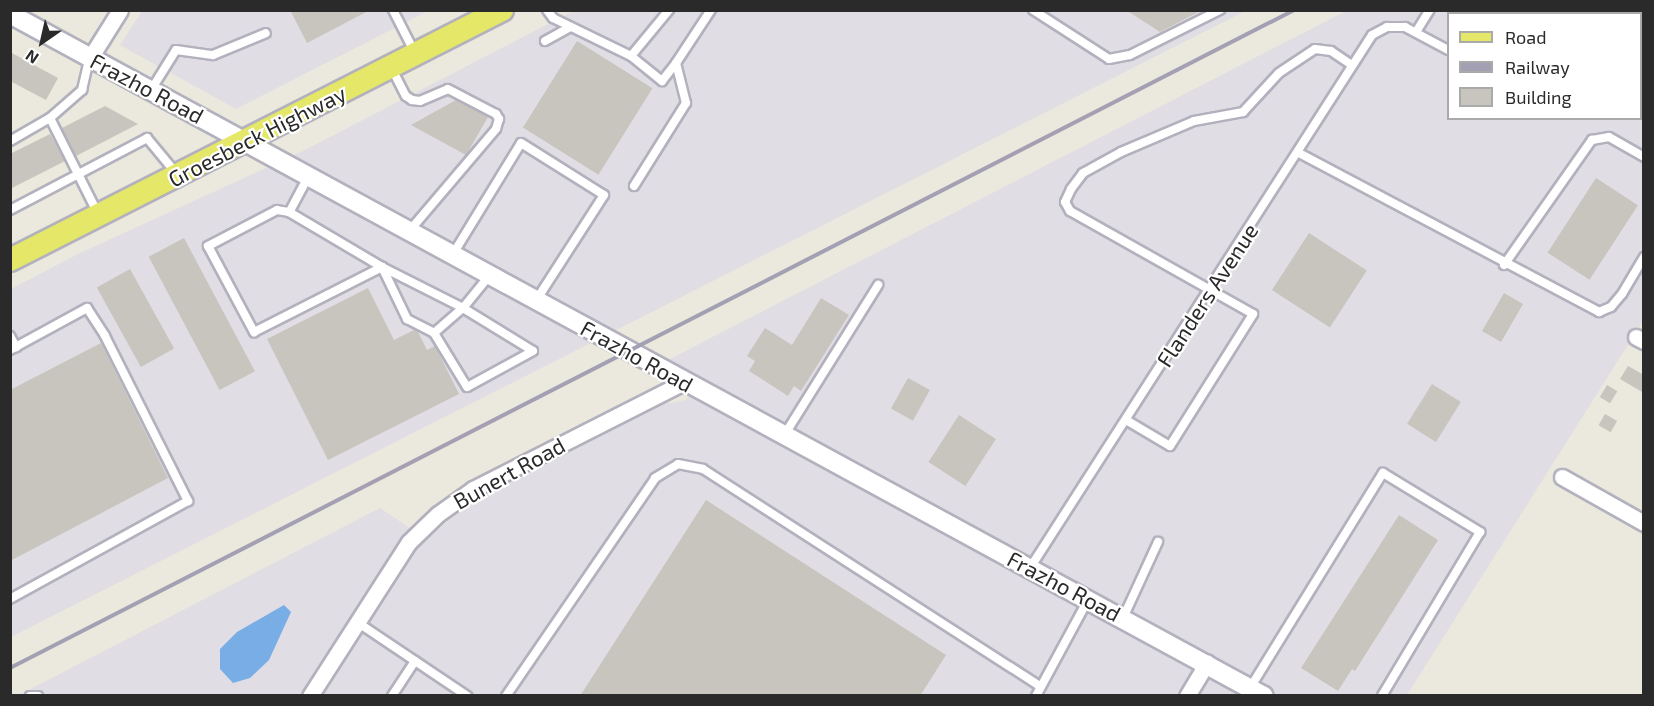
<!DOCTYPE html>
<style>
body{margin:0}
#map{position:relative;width:1654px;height:706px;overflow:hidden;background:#ebe9dd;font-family:"Exo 2",sans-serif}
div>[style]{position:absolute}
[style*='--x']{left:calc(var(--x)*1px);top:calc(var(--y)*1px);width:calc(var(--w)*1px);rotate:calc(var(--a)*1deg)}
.industrial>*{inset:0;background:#e1dde4}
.water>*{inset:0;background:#78ade6}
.building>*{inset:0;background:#c7c5bd;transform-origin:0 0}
.roads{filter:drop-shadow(2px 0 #b2b1bd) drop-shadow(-2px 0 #b2b1bd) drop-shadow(0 2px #b2b1bd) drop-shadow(0 -2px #b2b1bd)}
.service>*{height:8px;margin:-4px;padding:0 4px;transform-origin:4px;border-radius:4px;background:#fff}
.minor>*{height:15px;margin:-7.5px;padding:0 7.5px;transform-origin:7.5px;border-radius:7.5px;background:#fff}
.tertiary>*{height:18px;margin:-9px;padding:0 9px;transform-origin:9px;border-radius:9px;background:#fff}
.primary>*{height:22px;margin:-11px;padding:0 11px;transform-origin:11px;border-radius:11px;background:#e4e767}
.rail>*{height:4px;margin:-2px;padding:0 2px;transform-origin:2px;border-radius:2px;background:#a3a0b3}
span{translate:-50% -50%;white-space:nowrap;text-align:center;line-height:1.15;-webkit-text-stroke:4.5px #fff;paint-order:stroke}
.street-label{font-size:22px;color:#2a2a2a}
.frame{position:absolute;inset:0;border:12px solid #2a2a2a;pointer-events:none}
.legend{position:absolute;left:1447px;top:12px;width:195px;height:108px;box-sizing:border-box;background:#fff;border:2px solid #aaa;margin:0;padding:8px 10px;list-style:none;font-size:18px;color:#2a2a2a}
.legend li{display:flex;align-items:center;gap:12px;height:30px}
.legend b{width:30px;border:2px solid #aaa}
.north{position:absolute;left:12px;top:12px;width:60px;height:60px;-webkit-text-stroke:4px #fff;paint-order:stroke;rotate:214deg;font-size:16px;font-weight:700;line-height:24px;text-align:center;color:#2a2a2a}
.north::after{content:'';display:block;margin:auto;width:21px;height:27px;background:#2a2a2a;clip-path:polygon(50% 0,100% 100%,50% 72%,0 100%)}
</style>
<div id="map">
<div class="industrial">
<i style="clip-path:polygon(142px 11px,428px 11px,236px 109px,120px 45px)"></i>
<i style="clip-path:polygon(573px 11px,1245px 11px,11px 637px,11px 289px,78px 254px,303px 151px)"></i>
<i style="clip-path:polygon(evenodd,1346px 11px,1643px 11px,1643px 321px,1407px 695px,17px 696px,380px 508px,426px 539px,472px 502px,663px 404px,686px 400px,700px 378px,668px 360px,1346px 11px,1448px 14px,1640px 14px,1640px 118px,1448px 118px,1448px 14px)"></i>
</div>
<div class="water">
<i style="clip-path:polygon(284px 605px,291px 612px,269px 660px,250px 678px,233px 683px,220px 669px,220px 649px,237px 632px)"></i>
</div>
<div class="building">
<i style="clip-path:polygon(290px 10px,370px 10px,307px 43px)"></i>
<i style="clip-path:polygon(1126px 10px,1202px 10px,1160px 32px)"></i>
<i style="left:577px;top:41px;width:89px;height:102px;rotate:32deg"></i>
<i style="clip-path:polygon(10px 52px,58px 78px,46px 100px,10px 81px)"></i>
<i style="clip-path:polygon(456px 100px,488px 117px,466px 155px,411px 125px)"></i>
<i style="clip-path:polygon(105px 106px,138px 124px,76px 156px,62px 128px)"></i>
<i style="clip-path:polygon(50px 134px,65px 161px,10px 189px,10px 154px)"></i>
<i style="left:1596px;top:178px;width:50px;height:89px;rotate:33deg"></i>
<i style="left:1309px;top:233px;width:69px;height:68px;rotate:33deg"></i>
<i style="left:184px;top:238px;width:151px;height:40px;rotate:62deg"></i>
<i style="left:130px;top:269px;width:91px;height:38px;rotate:61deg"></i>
<i style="clip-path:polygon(368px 288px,394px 340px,414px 330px,418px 332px,427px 350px,435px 346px,459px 394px,328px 460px,267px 339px)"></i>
<i style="left:1504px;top:293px;width:22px;height:44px;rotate:30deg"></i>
<i style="clip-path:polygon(821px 298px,849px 315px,801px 391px,794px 386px,788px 396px,749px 371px,755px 361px,747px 356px,765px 328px,792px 345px)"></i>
<i style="clip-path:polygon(101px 343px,168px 478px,10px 561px,10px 390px)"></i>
<i style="clip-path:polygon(1628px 366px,1644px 375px,1644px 393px,1620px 379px)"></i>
<i style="left:908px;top:378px;width:25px;height:35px;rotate:29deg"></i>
<i style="left:1432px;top:384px;width:34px;height:47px;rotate:32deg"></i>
<i style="left:1607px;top:385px;width:12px;height:14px;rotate:31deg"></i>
<i style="left:1605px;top:414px;width:14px;height:13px;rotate:30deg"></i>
<i style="left:959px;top:415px;width:44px;height:56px;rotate:33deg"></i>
<i style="clip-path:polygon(706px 500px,946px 655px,920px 696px,580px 696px)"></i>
<i style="clip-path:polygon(1399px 515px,1438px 540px,1355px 671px,1352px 669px,1338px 691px,1301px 668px)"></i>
</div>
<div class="roads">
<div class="service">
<i style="--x:393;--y:10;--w:46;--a:62.9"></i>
<i style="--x:547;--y:10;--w:10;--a:53"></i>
<i style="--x:553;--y:18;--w:87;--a:26"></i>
<i style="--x:631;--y:56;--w:40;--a:39"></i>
<i style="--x:662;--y:81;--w:23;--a:-52"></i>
<i style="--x:1033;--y:10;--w:90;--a:32.8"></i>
<i style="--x:1109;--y:59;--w:21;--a:-11"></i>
<i style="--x:1130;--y:55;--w:101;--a:-26.6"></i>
<i style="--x:1500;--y:14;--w:4;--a:-63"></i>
<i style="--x:1565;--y:14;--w:4;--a:-76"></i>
<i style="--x:1416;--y:32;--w:26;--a:-58"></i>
<i style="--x:545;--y:41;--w:29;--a:-29"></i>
<i style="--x:631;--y:56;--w:60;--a:-50.4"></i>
<i style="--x:392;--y:69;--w:30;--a:63"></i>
<i style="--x:406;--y:96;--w:7;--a:34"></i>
<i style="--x:412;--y:100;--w:8;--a:7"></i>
<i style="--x:420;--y:101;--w:30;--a:-23"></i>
<i style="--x:448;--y:89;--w:54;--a:27.5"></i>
<i style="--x:496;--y:114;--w:6;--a:59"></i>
<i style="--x:499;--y:119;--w:10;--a:107"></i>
<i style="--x:496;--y:129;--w:133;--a:130.4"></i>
<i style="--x:151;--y:90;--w:47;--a:-58"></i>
<i style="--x:176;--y:50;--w:37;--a:8"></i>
<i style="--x:213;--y:55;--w:57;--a:-22.5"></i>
<i style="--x:50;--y:118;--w:105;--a:63.4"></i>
<i style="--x:10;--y:141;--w:46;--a:-29.9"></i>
<i style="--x:50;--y:118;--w:43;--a:-41.2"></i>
<i style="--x:82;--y:90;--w:32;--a:-77"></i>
<i style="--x:1299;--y:153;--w:340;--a:27.9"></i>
<i style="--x:1599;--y:312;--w:13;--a:-23"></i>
<i style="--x:1611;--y:307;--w:17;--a:-50"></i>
<i style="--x:1622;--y:294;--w:43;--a:-59.3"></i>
<i style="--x:308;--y:177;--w:40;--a:118"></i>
<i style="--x:289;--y:212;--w:108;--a:30.6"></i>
<i style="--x:382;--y:267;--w:91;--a:26.8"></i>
<i style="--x:463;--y:308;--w:41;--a:-50.9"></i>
<i style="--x:634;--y:186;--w:98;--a:-57.9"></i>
<i style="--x:686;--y:103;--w:41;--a:-104"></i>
<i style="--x:676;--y:63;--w:64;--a:-56.6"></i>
<i style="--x:10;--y:210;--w:155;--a:-27.7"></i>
<i style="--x:147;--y:138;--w:45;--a:50.4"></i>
<i style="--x:289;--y:212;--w:12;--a:-171"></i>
<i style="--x:277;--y:210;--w:78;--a:152.4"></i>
<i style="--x:208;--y:246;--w:98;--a:61.9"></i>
<i style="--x:254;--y:332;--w:144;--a:-26.9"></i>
<i style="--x:382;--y:267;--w:58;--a:64.3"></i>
<i style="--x:407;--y:319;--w:30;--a:27"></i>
<i style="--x:453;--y:254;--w:130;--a:-58.5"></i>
<i style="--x:521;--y:143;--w:98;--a:32.1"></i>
<i style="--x:604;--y:195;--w:124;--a:122.8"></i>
<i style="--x:1504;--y:265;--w:153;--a:-54.9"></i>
<i style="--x:1592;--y:140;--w:17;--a:-10"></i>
<i style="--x:1609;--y:137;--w:40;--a:29.7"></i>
<i style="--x:463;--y:308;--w:82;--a:31.6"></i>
<i style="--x:533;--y:351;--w:75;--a:151.4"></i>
<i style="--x:467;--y:387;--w:63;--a:-121.4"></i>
<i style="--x:434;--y:333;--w:38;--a:-41"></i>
<i style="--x:10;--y:336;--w:13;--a:61"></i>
<i style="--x:10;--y:350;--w:88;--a:-28.6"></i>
<i style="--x:87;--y:308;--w:33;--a:57"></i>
<i style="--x:105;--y:336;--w:185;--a:63.3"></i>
<i style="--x:188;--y:501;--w:203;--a:151.2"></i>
<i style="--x:1126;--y:420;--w:51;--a:30.6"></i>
<i style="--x:1170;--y:446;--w:156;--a:-57.8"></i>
<i style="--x:1253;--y:314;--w:210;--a:-150.6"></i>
<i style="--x:1070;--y:211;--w:10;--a:-119"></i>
<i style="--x:1065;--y:202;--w:14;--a:-65"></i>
<i style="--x:1071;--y:189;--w:20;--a:-53"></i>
<i style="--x:1083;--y:173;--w:43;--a:-28.9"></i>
<i style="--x:1121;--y:152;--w:79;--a:-23"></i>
<i style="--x:1194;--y:121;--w:50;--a:-10.4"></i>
<i style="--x:1243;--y:112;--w:53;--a:-47.3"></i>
<i style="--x:1279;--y:73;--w:43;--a:-33.7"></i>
<i style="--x:1315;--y:49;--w:16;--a:7"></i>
<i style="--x:1331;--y:51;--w:25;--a:34"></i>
<i style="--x:785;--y:434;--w:176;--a:-58"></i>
<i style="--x:1030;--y:568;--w:633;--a:-57.31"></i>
<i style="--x:1372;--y:35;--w:17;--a:-28"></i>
<i style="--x:1387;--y:27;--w:18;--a:0"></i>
<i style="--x:1405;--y:27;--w:49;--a:28.1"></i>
<i style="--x:1123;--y:618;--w:84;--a:-65.3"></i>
<i style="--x:357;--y:622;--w:133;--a:33.9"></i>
<i style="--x:1250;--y:688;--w:253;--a:-58.3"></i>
<i style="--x:1383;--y:473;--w:114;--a:31.3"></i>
<i style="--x:1480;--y:532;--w:191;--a:120.9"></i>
<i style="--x:30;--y:696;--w:8;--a:0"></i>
<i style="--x:392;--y:696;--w:42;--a:-56.7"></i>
<i style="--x:506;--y:696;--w:264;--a:-55.6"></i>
<i style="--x:655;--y:478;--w:27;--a:-31"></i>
<i style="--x:678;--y:464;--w:25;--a:11"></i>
<i style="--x:703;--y:469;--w:399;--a:32.8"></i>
<i style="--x:1036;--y:696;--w:109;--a:-61.6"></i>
</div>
<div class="minor">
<i style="--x:90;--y:58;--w:57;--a:-58"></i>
<i style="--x:1636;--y:337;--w:9;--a:27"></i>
<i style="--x:1562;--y:477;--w:94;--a:29.3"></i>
<i style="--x:310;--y:696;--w:183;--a:-57.3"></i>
<i style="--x:409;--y:542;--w:40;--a:-44"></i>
<i style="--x:438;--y:514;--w:43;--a:-35.5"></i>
<i style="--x:473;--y:489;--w:237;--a:-26.9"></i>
<i style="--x:1187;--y:696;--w:39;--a:-59"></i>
</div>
<div class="tertiary">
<i style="--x:10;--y:14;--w:1427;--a:28.54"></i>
</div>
<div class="primary">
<i style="--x:10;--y:260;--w:552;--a:-26.94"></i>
</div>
</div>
<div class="rail">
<i style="--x:10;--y:668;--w:1443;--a:-27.13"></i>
</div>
<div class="street-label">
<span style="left:147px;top:88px;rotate:28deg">Frazho Road</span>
<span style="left:257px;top:136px;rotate:-27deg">Groesbeck Highway</span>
<span style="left:1207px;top:295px;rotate:-57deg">Flanders Avenue</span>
<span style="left:637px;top:356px;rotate:29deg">Frazho Road</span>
<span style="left:509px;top:473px;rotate:-29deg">Bunert Road</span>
<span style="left:1064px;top:586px;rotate:28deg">Frazho Road</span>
</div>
<div class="frame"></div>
<ul class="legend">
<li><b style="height:8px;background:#e4e767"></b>Road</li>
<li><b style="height:8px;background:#a3a0b3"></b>Railway</li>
<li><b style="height:16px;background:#c7c5bd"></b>Building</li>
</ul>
<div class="north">N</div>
</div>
